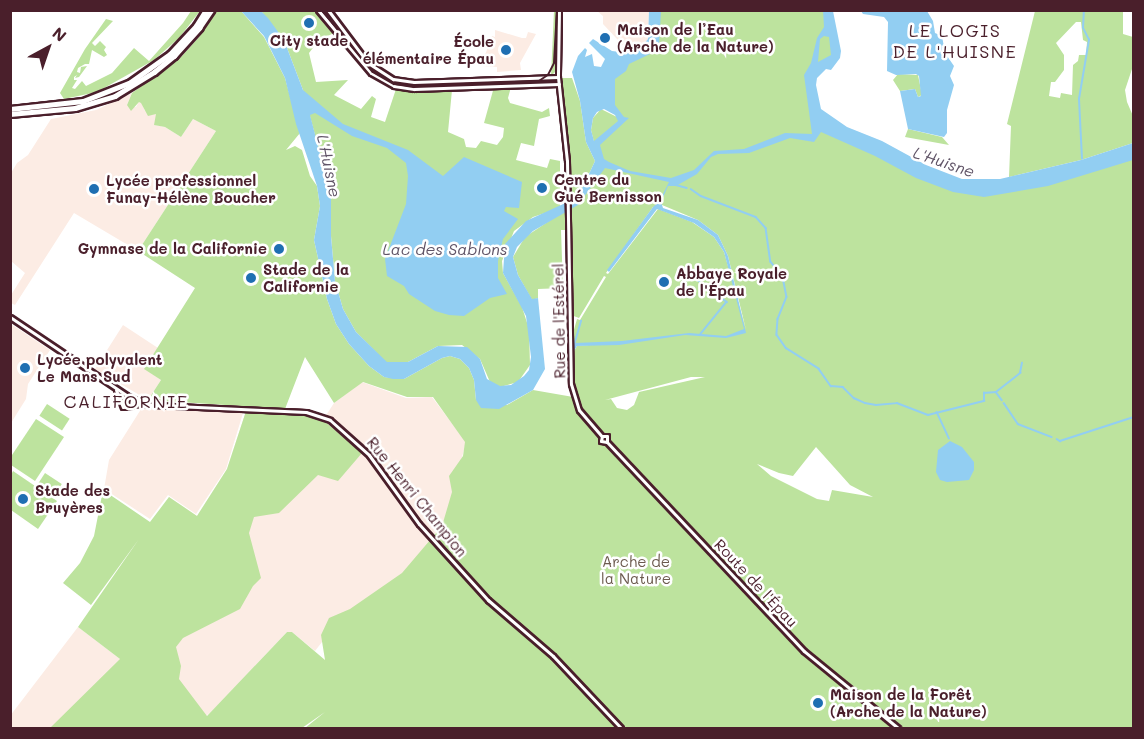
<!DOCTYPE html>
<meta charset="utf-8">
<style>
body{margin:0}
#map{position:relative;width:1144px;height:739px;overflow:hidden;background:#fff;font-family:Mali,sans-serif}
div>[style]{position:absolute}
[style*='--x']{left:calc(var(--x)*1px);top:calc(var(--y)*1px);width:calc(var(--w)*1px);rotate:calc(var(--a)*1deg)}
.built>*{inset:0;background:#fcece4}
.green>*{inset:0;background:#bde39e;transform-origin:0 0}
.water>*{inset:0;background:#92cef2}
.stream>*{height:1.5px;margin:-0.75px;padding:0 0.75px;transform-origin:0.75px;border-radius:0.75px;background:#92cef2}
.roads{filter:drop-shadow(2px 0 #4a1f2b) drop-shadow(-2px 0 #4a1f2b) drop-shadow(0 2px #4a1f2b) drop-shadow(0 -2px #4a1f2b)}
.minor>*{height:3px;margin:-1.5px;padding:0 1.5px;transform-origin:1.5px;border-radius:1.5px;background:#fff}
.major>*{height:4.5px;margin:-2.25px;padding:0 2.25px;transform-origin:2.25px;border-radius:2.25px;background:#fff}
.tram>*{height:1.5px;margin:-0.75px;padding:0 0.75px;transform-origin:0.75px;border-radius:0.75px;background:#4a1f2b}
.dots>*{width:16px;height:16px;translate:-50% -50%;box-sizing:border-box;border:3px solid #fff;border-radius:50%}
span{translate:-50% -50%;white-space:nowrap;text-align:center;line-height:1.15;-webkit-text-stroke:5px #fff;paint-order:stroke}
.poi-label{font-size:15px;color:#4a1f2b;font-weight:700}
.left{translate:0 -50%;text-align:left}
.right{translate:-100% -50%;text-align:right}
.street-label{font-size:15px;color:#4a1f2b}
.park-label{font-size:15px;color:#6c5a4e}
.water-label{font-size:16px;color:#605467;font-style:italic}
.quarter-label{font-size:18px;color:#4a1f2b;letter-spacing:1.5px}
.frame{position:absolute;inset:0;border:12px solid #4a1f2b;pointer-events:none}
.north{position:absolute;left:18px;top:18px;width:60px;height:60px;-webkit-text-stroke:4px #fff;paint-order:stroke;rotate:40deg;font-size:16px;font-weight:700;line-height:24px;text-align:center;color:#4a1f2b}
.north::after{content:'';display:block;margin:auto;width:21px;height:27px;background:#4a1f2b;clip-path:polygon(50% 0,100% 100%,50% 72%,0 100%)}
</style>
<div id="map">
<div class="built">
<i style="clip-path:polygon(597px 11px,649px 11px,648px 39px,640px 48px,630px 53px,603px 24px,603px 16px)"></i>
<i style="clip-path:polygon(495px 30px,522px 38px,526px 38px,528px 32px,536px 34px,520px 63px,521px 70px,497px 72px,497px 67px,481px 66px,492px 36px,495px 37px)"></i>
<i style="clip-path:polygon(132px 93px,127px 105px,136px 107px,139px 101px,142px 103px,145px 111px,157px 114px,155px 125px,165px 127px,181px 137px,193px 119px,216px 131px,138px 251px,74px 213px,15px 305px,11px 303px,11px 295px,25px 273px,11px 261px,11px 173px,17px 163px,28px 155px,51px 119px,96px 110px)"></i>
<i style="clip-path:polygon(11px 324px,50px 350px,28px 384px,26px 399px,11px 423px)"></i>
<i style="clip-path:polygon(123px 325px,158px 348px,145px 369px,161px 380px,148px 400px,95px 369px)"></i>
<i style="clip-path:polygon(362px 382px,406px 398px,432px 397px,466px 442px,446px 519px,404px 576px,329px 633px,315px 651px,292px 632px,287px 632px,211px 712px,190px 728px,11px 728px,10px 716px,78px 627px,120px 659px,130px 554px,169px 497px,197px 516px,227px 469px,247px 408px,298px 411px,323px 420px,334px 403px)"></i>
<i style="clip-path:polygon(143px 406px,243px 413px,226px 469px,196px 514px,168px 495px,150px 519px,104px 489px,109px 460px)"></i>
</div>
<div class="green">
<i style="clip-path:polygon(191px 11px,200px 11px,179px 38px,154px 60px,97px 92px,64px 99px,60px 93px,85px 49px,106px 19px,113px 21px,92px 43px,95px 46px,100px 41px,106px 47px,104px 50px,107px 55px,104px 57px,92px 50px,89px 64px,85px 64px,78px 68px,77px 72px,80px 73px,81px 67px,87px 66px,79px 77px,75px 78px,77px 75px,74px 77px,74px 80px,77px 80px,72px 88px,75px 89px,82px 81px,86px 86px,112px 73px,134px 48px,149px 61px,183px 23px)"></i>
<i style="clip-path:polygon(evenodd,215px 11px,241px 11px,264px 37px,285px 78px,300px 133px,286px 150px,295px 146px,302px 150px,310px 176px,317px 186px,320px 206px,314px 240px,327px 299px,336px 324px,349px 344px,369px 366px,384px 377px,404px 379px,442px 358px,450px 356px,460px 359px,469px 368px,474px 380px,476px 400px,507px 405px,533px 390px,579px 398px,574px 384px,571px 351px,574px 351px,577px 346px,589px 345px,575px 343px,571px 349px,571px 340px,577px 319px,580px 320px,606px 277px,604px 276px,579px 318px,571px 315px,569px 230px,561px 230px,563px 288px,538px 289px,538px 298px,532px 300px,518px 275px,513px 257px,525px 237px,573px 205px,598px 166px,597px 146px,620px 123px,619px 121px,594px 142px,591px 130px,593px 118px,601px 109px,619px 118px,610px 107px,609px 77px,647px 47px,656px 11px,828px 11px,837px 50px,814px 72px,816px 106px,845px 134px,979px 188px,1133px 151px,1133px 728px,305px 728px,325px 712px,302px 728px,50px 728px,120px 659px,78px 627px,139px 539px,91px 605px,63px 583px,80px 563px,94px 536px,103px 490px,150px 522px,169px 497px,197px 516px,227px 469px,247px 408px,298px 411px,323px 420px,362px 453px,338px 481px,318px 475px,279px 513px,254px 517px,249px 533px,261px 578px,253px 586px,240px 609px,183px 638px,176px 647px,181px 666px,179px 679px,207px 716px,287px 632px,292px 632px,325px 660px,321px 635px,329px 618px,350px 609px,402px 573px,442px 526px,452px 492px,449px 476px,463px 456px,465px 442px,433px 397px,407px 397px,363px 382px,334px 403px,305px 357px,285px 409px,148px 400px,161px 380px,144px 369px,195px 288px,138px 251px,216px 131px,193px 119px,181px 137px,165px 127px,154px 125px,156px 114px,148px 116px,141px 103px,139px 102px,131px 111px,127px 105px,132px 93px,182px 56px,199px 37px,215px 11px,662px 205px,698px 220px,718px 235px,728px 256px,746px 330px,724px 252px,714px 237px,692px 222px,658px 209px,608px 274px,606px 273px,653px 207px,662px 205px,215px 11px,691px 377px,705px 377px,639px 392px,634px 405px,627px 410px,617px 408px,611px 399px,605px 400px,691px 377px,215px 11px,816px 447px,850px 485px,873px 497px,832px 490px,829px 501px,817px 499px,771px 476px,757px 464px,779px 473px,793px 476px,816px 447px)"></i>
<i style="clip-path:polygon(261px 11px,316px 11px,334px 33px,319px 40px,309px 53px,316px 82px,348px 80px,334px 95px,361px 109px,372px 96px,376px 99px,371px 117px,385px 122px,396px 89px,452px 90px,448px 132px,464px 139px,466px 147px,476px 148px,481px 141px,497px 145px,503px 137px,504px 128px,484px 123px,494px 87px,511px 87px,508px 98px,510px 103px,542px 112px,549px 108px,550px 116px,539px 119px,534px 146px,521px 143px,516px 160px,547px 168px,550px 159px,560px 161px,560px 208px,533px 217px,514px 231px,502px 261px,503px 273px,522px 307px,529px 329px,530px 365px,518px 382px,500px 387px,490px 382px,480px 359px,462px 345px,438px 346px,408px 362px,386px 362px,356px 332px,343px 309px,335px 281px,331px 236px,331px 195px,303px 90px,284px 40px)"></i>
<i style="clip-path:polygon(554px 11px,558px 11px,556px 71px,551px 76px)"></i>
<i style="clip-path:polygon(evenodd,1035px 11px,1123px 11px,1123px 34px,1133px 37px,1133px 66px,1125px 90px,1127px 102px,1133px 116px,1133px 143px,1081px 160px,1009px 177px,1011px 126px,1007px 124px,1035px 11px,1076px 22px,1081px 22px,1083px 40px,1087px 42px,1086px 55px,1079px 55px,1078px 61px,1073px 65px,1072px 95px,1061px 93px,1060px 98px,1049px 96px,1051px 82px,1055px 82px,1064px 70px,1064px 55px,1056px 43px,1076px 22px)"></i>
<i style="clip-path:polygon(898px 74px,918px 75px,922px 95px,918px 97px,915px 89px,900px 91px,893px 80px)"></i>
<i style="clip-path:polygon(561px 78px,572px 78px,580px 101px,586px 142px,595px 161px,583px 187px,572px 200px)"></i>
<i style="clip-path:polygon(908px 129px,942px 137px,949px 145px,905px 137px)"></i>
<i style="left:47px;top:404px;width:27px;height:14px;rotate:33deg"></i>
<i style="clip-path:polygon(36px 419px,64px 437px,35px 481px,11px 465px,10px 458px)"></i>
<i style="clip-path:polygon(13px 471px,57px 501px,38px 529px,11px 510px,11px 475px)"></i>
<i style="left:45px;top:473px;width:20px;height:14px;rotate:33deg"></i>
</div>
<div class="water">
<i style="clip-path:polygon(evenodd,823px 10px,833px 11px,841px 51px,840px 58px,831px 70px,826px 69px,817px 78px,816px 85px,821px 109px,847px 127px,882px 141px,926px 165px,962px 179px,1000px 179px,1081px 160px,1133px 143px,1133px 160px,1048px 186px,984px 197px,953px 192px,916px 178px,875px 156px,821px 132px,814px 142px,790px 138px,749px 153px,718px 154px,711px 157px,697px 174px,676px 186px,668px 186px,661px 202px,663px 208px,698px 220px,718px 235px,728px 256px,746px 333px,726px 338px,685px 335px,619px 345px,577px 346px,574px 351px,571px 350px,575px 343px,622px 341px,689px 333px,726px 336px,744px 329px,724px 252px,714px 237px,694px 223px,657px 209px,609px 272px,607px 270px,653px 207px,659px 202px,669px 182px,605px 168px,578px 205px,533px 231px,517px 247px,513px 257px,518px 275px,532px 299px,538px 298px,545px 369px,533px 390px,499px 409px,481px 408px,476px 400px,474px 380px,469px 368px,460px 359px,450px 356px,442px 358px,404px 379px,393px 379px,384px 377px,369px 366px,349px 344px,336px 324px,327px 299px,314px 240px,320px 206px,317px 186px,296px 124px,285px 78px,264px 36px,241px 11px,261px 11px,268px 18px,284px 40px,303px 90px,343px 124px,408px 150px,443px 176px,464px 157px,522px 182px,519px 208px,506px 207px,504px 211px,518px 219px,503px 239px,498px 261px,498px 278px,507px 294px,490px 298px,464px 316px,449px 315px,435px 311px,409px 294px,404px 286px,387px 276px,385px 259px,406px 204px,408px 176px,406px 163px,387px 148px,352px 136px,315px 113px,310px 115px,331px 196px,331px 236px,335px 281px,343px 309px,356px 332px,387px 362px,408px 362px,438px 346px,467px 347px,480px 359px,487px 379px,500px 386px,511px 385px,524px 376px,529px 370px,531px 357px,526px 316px,503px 273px,505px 244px,526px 221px,572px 200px,583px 187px,595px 161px,586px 142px,580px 101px,572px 72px,578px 56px,585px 48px,587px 50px,585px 57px,592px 54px,594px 66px,601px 67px,605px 59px,589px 43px,593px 39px,612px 51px,628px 53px,640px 48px,648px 39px,649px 11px,661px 11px,659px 46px,650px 54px,629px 64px,626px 71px,615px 79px,615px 105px,624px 117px,629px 118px,600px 145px,604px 159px,609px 162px,630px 171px,671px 178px,694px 170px,714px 151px,744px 149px,785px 133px,812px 134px,804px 75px,811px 63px,817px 38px,824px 27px,823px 10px,824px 36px,829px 37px,831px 55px,818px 62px,820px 39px,824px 36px,823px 10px,604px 109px,615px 115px,618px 121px,594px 141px,591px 130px,593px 118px,597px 112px,604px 109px)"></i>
<i style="clip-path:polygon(861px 11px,927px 11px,933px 21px,935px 33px,942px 36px,945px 53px,954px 66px,950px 76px,954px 85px,947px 110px,947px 133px,944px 137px,908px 129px,900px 91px,915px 89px,918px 97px,921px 96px,919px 76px,916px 74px,896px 75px,887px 71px,888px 22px,884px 17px,863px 14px)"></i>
<i style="clip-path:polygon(950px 441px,962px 447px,974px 462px,974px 470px,969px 480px,947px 482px,940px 480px,936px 472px,938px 450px)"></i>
</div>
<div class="stream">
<i style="--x:1082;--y:159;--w:60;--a:-92.9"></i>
<i style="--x:1079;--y:99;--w:60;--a:-80.4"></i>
<i style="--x:1089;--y:40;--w:13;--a:-117"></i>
<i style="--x:1083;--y:28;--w:18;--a:-87"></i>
<i style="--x:676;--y:185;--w:11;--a:15"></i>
<i style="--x:691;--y:189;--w:12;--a:35"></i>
<i style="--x:701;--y:196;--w:59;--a:20.9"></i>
<i style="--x:756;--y:217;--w:15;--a:48"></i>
<i style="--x:766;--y:228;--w:34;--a:82"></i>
<i style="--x:771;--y:262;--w:19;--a:51"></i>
<i style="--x:783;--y:277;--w:20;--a:79"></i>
<i style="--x:787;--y:297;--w:24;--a:112"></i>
<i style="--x:778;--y:319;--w:16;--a:94"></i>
<i style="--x:777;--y:335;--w:16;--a:55"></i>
<i style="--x:786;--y:348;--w:39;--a:32"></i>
<i style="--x:819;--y:369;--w:21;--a:55"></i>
<i style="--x:831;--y:386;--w:12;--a:5"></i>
<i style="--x:843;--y:387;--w:16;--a:45"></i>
<i style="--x:854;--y:398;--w:12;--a:24"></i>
<i style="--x:865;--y:403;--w:11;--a:10"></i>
<i style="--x:876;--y:405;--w:21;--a:-5"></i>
<i style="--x:897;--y:403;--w:33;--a:21"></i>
<i style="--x:928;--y:415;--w:58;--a:-14"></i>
<i style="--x:984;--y:401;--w:8;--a:-90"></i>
<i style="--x:984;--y:393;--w:12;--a:-5"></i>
<i style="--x:996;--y:392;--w:10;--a:53"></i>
<i style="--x:691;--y:275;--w:45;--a:36.9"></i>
<i style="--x:727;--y:302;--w:41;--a:129.1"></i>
<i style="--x:573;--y:349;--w:29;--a:-74"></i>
<i style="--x:996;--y:392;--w:31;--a:-38"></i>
<i style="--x:1020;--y:373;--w:10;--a:-79"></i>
<i style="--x:1004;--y:403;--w:25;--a:56"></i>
<i style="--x:1018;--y:424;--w:36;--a:21"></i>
<i style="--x:937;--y:412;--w:29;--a:65"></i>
<i style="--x:1057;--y:439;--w:4;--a:34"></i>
<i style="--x:1060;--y:441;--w:78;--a:-18"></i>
</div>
<div class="roads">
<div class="minor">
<i style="--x:318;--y:10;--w:82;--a:49.9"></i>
<i style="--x:371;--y:73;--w:26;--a:29"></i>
<i style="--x:394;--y:86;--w:20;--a:9"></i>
<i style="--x:414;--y:89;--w:145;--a:-2"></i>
<i style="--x:328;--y:10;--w:66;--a:53"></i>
<i style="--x:368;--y:63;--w:30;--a:33"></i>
<i style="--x:393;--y:79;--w:21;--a:8"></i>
<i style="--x:414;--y:82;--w:144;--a:-2"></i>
<i style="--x:559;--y:10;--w:67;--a:90.9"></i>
<i style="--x:558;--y:77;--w:84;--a:83.9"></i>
<i style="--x:567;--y:161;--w:223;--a:89"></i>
<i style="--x:571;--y:384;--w:27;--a:73"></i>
<i style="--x:579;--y:410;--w:35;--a:49"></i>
<i style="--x:602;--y:436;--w:5;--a:0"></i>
<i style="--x:607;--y:436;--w:6;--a:90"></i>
<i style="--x:10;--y:317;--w:140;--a:33.9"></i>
<i style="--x:126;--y:395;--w:16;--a:27"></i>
<i style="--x:116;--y:390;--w:18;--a:68"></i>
<i style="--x:123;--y:407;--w:8;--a:-7"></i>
<i style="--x:131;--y:406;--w:8;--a:-83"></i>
<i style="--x:132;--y:404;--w:174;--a:2.6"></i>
<i style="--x:306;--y:412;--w:25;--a:18"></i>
<i style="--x:330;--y:420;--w:52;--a:41.9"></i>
<i style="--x:369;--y:455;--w:85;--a:54.1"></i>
<i style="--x:419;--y:524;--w:103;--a:47.8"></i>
<i style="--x:488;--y:600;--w:86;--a:40.7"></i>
<i style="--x:553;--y:656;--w:99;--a:46.6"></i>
<i style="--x:602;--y:436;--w:5;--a:101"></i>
<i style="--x:601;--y:441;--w:6;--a:9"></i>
<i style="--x:607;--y:442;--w:287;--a:46.7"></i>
<i style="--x:804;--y:651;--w:122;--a:39.3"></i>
</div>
<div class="major">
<i style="--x:10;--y:109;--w:73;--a:-6.3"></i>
<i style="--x:83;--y:101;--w:49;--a:-21.4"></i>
<i style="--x:129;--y:83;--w:50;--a:-35.3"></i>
<i style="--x:170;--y:54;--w:38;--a:-47"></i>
<i style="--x:196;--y:26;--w:19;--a:-58"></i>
<i style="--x:10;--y:114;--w:65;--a:-5.3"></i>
<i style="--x:75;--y:108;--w:42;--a:-16.7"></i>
<i style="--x:115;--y:96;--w:46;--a:-31.6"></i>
<i style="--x:154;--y:72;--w:26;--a:-39"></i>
<i style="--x:174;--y:56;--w:38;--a:-48"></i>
<i style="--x:199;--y:28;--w:22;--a:-56"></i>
</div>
</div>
<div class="tram">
<i style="--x:322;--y:10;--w:80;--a:50.6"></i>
<i style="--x:373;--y:72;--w:24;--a:30"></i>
<i style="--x:394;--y:84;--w:19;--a:6"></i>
<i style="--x:413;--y:86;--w:126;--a:-2.3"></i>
<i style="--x:539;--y:81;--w:11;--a:-34"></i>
<i style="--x:548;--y:75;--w:13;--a:-63"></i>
<i style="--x:554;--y:63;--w:53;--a:-86.8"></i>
</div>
<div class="dots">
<i style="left:309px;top:23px;background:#1f6fb2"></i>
<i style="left:605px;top:38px;background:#1f6fb2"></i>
<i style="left:506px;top:50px;background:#1f6fb2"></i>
<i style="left:542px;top:188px;background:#1f6fb2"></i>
<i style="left:94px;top:189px;background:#1f6fb2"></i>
<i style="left:279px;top:249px;background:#1f6fb2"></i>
<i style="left:251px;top:278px;background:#1f6fb2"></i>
<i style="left:664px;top:282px;background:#1f6fb2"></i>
<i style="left:25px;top:368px;background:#1f6fb2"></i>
<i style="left:23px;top:499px;background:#1f6fb2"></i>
<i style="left:818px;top:703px;background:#1f6fb2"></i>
</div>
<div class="poi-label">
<span class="left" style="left:617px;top:38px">Maison de l’Eau<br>(Arche de la Nature)</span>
<span style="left:309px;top:41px">City stade</span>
<span class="right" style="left:494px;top:50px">École<br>élémentaire Épau</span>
<span class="left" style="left:554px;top:188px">Centre du<br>Gué Bernisson</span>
<span class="left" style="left:106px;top:189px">Lycée professionnel<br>Funay-Hélène Boucher</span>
<span class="right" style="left:267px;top:249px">Gymnase de la Californie</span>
<span class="left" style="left:263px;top:278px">Stade de la<br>Californie</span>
<span class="left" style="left:676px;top:282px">Abbaye Royale<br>de l'Épau</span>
<span class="left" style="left:37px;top:368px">Lycée polyvalent<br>Le Mans Sud</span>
<span class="left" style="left:35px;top:499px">Stade des<br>Bruyères</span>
<span class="left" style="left:830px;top:703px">Maison de la Forêt<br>(Arche de la Nature)</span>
</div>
<div class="street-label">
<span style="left:559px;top:321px;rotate:-91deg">Rue de l'Estérel</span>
<span style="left:417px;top:497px;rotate:51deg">Rue Henri Champion</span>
<span style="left:756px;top:583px;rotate:47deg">Route de l'Épau</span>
</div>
<div class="park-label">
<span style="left:636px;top:570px">Arche de<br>la Nature</span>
</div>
<div class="water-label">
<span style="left:944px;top:162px;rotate:19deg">L'Huisne</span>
<span style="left:329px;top:166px;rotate:78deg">L'Huisne</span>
<span style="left:445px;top:249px">Lac des Sablons</span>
</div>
<div class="quarter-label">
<span style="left:955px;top:41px">LE LOGIS<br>DE L'HUISNE</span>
<span style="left:126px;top:401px">CALIFORNIE</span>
</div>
<div class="frame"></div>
<div class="north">N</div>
</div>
